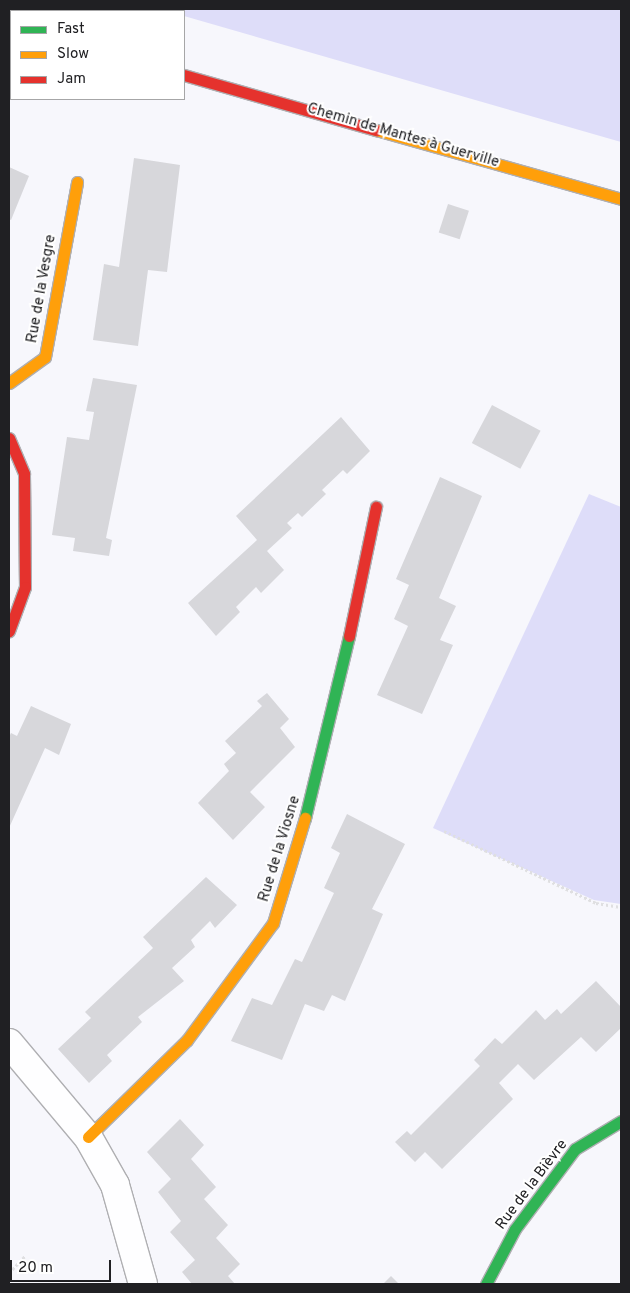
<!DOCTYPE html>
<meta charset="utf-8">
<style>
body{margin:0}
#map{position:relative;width:630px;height:1293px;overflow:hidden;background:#f7f7fc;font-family:Overpass,sans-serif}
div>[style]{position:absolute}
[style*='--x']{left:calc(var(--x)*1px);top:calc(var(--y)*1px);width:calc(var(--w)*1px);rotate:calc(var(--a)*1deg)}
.green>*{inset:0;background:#deddf9}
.building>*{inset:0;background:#d7d7db;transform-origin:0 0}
.path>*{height:3px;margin-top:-1.5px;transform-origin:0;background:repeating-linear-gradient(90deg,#dfdfe1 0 2.5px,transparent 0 5px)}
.roads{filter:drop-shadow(1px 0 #afafb2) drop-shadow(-1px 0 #afafb2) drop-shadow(0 1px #afafb2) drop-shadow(0 -1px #afafb2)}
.street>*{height:28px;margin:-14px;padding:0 14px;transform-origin:14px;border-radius:14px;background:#fefeff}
.fast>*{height:11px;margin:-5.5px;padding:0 5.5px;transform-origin:5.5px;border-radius:5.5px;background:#30b455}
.slow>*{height:11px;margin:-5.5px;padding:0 5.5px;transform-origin:5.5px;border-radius:5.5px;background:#ff9f0a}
.jam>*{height:11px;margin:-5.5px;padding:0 5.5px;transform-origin:5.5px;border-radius:5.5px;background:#e5322d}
span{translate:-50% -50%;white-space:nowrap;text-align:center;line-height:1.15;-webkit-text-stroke:4px #fff;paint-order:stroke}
.street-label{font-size:15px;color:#202023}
.frame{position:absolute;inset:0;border:10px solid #202023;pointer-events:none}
.legend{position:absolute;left:10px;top:10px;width:175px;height:90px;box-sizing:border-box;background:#fff;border:1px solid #a6a6a7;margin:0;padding:6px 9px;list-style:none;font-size:15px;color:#202023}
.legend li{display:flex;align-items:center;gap:10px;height:25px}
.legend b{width:25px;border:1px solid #a6a6a7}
.scale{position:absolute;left:10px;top:1260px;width:101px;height:22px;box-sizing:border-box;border:2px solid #202023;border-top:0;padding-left:6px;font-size:15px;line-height:18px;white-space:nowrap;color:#202023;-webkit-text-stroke:4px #fff;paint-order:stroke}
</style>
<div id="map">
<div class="green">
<i style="clip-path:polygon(133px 9px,621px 9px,621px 142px,184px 16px,184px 11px)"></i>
<i style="clip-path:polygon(589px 494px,621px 507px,621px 904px,594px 900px,433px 828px)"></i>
</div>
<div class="building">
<i style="clip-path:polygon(134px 158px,180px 165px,167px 272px,148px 270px,138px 346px,93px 340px,104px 264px,119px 267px)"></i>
<i style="clip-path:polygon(9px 167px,29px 176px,11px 220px,9px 219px)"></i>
<i style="left:448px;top:204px;width:22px;height:30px;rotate:18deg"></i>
<i style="clip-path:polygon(93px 378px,137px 385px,106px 538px,112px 540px,109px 556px,73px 551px,75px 538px,52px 535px,67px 437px,89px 440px,94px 412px,86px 411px)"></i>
<i style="left:492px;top:405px;width:55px;height:43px;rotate:28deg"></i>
<i style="clip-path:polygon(341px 417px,370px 451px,347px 474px,343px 470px,322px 490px,326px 494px,302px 517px,298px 513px,287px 523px,292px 528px,267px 551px,284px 570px,261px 593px,256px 587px,236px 607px,240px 612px,216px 636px,188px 603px,257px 540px,236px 516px)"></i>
<i style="clip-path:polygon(440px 477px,482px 496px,439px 598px,456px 606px,440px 640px,453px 645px,422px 714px,377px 695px,408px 626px,394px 619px,409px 585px,396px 579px)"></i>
<i style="clip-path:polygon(267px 693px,289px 719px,280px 728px,295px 747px,250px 792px,265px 807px,233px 840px,198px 803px,229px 771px,224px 764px,236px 753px,225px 741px,262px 706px,257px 701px)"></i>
<i style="clip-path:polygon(31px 706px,71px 724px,59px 755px,45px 748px,9px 828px,9px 737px,11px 733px,17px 736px)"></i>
<i style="clip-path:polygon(347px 814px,405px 844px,372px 909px,383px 914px,345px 1001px,332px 995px,324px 1011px,305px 1004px,282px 1060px,231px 1041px,252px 998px,272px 1005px,295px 959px,302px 962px,334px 893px,324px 888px,340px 853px,331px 848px)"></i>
<i style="clip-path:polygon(206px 877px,237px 905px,215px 928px,210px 921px,191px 940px,195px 947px,172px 968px,184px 981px,138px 1017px,142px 1022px,107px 1055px,112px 1061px,89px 1083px,58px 1049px,91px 1018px,85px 1012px,153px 948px,143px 937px)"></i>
<i style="clip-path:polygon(596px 981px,621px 1007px,621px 1028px,596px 1052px,581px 1037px,534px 1080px,518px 1064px,499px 1083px,513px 1099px,442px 1169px,425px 1152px,415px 1162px,395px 1142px,407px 1131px,411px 1135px,480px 1066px,474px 1060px,495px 1038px,502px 1044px,536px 1010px,545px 1020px,557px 1009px,561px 1014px)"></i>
<i style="clip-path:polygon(180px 1119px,204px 1145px,191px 1159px,216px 1187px,204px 1199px,228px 1225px,216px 1238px,240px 1264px,228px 1276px,235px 1284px,192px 1284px,182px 1272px,195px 1260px,170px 1232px,181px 1221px,158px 1192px,171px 1179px,147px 1152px)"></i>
<i style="clip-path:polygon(391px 1276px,399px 1284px,383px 1284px)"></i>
</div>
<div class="path">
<i style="--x:444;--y:831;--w:168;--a:25.3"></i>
<i style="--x:596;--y:903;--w:25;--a:9"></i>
<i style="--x:9;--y:1273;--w:23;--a:-47"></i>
</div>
<div class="roads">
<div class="street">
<i style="--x:9;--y:40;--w:2;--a:27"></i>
<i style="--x:9;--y:1043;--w:123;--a:50"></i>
<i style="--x:88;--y:1137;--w:55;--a:60.6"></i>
<i style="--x:115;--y:1185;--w:103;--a:74.2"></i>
</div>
<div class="fast">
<i style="--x:305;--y:818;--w:187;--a:-76.4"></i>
<i style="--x:486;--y:1284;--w:62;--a:-62.2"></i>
<i style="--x:515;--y:1229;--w:100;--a:-53.1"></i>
<i style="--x:575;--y:1149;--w:54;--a:-31.3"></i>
</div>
<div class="slow">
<i style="--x:376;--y:130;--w:255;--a:15.7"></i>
<i style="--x:9;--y:383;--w:44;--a:-35.8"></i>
<i style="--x:45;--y:357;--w:178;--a:-79.6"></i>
<i style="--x:88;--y:1137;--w:139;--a:-44.4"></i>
<i style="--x:187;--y:1040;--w:145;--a:-53.7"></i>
<i style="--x:273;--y:923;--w:110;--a:-73.1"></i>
</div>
<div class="jam">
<i style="--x:184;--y:75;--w:200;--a:16"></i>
<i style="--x:9;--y:438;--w:39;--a:67"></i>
<i style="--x:24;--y:474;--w:113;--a:89.5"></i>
<i style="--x:25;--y:587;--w:47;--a:110"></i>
<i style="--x:349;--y:636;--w:132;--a:-78.2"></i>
</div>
</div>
<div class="street-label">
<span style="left:403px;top:136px;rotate:16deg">Chemin de Mantes à Guerville</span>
<span style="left:42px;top:289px;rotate:-80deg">Rue de la Vesgre</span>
<span style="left:280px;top:849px;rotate:-73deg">Rue de la Viosne</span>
<span style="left:532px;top:1185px;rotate:-53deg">Rue de la Bièvre</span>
</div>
<div class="frame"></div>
<ul class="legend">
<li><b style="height:6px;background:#30b455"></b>Fast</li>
<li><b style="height:6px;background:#ff9f0a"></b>Slow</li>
<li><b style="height:6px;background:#e5322d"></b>Jam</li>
</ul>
<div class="scale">20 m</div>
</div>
